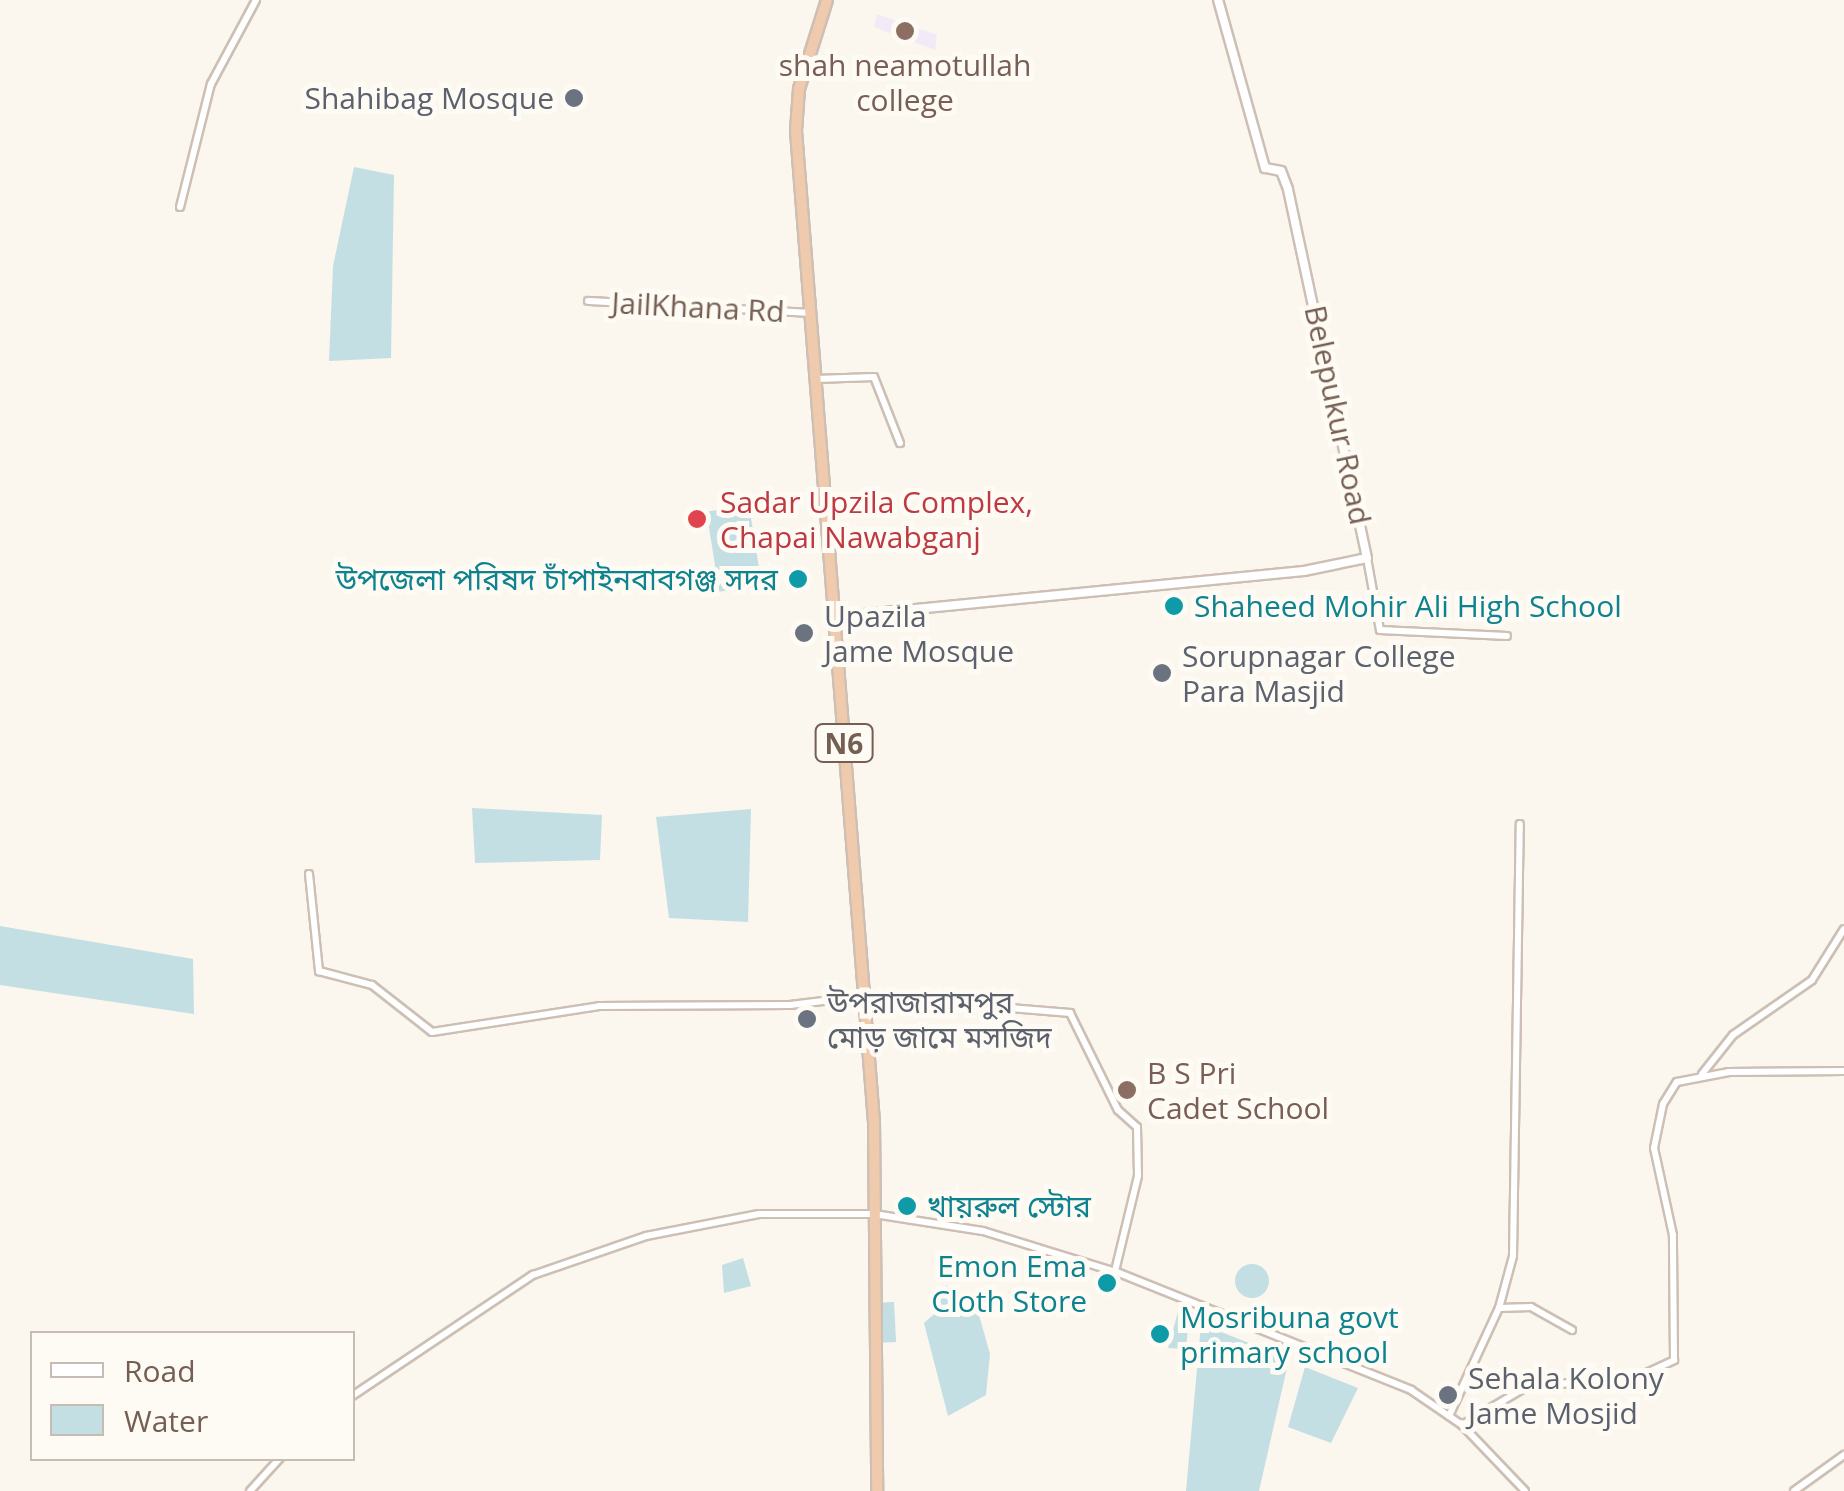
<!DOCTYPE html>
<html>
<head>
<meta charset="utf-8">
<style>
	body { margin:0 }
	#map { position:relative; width:1844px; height:1491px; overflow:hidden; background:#fbf6ee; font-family:"Open Sans","Noto Sans Bengali",sans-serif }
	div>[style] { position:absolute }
	.education>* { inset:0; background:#f3eaf8 }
	.water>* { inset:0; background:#c3dfe4; transform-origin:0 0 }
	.round { border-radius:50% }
	.roads { filter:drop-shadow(2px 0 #cdbfb4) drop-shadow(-2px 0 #cdbfb4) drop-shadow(0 2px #cdbfb4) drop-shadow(0 -2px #cdbfb4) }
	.minor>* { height:6px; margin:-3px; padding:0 3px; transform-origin:3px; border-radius:3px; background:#fff }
	.tertiary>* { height:8px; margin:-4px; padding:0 4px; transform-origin:4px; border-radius:4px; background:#fff }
	.trunk>* { height:10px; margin:-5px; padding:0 5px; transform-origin:5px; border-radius:5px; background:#f0caad }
	.dots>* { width:28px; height:28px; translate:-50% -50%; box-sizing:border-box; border:5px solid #fefaf4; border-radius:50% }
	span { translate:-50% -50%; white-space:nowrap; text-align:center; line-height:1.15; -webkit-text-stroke:10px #fefaf4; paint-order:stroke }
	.shield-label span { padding:2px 8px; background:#fefaf4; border:2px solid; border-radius:8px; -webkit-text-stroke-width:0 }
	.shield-label { font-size:28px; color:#755e52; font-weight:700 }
	.education-label { font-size:30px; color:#785e54 }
	.left { translate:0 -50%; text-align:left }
	.worship-label { font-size:30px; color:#5b616d }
	.right { translate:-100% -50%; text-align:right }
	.street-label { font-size:30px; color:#755e52 }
	.health-label { font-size:30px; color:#be3a42 }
	.culture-label { font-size:30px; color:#0d838f }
	.legend { position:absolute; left:30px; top:1331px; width:325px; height:130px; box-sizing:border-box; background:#fefaf4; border:2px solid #c7bcb3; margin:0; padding:12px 18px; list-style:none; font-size:30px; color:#755e52 }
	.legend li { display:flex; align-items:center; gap:20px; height:50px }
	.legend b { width:50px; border:2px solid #c7bcb3 }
</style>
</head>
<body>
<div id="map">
	<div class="education">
		<i style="clip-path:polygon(877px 14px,937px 35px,935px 50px,874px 27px)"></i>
	</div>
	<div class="water">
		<i style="clip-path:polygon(354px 167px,394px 175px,391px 358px,329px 361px,333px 266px)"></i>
		<i style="left:749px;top:505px;width:81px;height:43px;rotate:81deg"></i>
		<i style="clip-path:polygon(472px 808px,602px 815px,600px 860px,475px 863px)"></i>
		<i style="clip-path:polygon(751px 809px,748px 922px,669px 918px,656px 817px)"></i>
		<i style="clip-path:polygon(0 926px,193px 959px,194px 1014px,0 985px)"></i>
		<i style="clip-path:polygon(743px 1258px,751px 1286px,724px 1293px,722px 1265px)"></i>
		<i class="round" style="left:1235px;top:1264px;width:34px;height:34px"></i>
		<i style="clip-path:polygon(949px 1285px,951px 1304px,977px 1308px,990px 1354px,986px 1395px,948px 1416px,924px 1323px,940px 1309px,935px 1289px)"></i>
		<i style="left:894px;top:1302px;width:40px;height:15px;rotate:87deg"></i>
		<i style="clip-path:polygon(1178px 1312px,1189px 1317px,1186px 1349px,1168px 1348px)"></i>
		<i style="clip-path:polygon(1201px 1324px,1289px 1359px,1259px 1491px,1186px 1491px)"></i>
		<i style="clip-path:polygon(1305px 1367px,1358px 1388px,1331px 1443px,1288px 1427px)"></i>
	</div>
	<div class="roads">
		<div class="minor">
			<i style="left:180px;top:207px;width:127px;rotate:-75.9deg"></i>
			<i style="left:211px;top:84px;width:95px;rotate:-61.8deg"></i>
			<i style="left:588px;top:301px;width:221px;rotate:3.1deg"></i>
			<i style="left:816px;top:379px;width:58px;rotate:-2deg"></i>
			<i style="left:874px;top:377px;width:71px;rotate:68.5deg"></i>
			<i style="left:1367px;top:558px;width:73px;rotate:79.8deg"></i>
			<i style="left:1380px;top:630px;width:127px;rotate:2.7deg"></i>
			<i style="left:309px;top:874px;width:98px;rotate:84.1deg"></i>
			<i style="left:319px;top:971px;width:55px;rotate:14.8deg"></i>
			<i style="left:372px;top:985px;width:76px;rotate:38.1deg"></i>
			<i style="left:432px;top:1032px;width:169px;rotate:-8.8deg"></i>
			<i style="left:599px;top:1006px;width:191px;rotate:-0.3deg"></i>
			<i style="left:790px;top:1005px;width:75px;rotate:-6.9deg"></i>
			<i style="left:864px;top:996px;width:207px;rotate:4.7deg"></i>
			<i style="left:1070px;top:1013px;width:108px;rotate:63.7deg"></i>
			<i style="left:1118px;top:1110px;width:25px;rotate:42deg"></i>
			<i style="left:1137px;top:1127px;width:49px;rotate:88.8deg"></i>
			<i style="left:1138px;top:1176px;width:98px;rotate:103.6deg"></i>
			<i style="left:1702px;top:1074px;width:50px;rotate:-51.5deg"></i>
			<i style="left:1733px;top:1035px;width:96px;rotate:-34.8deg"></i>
			<i style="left:1812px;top:980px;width:60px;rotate:-57.9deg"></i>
			<i style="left:1499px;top:1308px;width:32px;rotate:-2deg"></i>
			<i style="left:1531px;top:1307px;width:47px;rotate:29.3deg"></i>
			<i style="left:352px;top:1396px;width:218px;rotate:-33.8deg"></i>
			<i style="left:533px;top:1275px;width:120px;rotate:-19deg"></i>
			<i style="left:646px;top:1236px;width:115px;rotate:-11deg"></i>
			<i style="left:759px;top:1214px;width:115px"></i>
			<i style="left:874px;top:1214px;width:110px;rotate:8.9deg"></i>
			<i style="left:983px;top:1231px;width:142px;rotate:17.2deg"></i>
			<i style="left:1119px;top:1273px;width:315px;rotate:21.8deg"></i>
			<i style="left:1411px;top:1390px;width:62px;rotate:34.5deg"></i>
			<i style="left:1462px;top:1425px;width:91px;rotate:46.3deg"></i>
			<i style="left:1449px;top:1416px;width:119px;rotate:-65.2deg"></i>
			<i style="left:1499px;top:1308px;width:54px;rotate:-74.9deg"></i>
			<i style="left:1513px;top:1256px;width:432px;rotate:-89.1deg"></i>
			<i style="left:1462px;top:1425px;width:74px;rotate:-30.7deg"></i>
			<i style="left:1526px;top:1387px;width:112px;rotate:-5.1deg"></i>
			<i style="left:1638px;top:1377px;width:40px;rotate:-25deg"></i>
			<i style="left:1674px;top:1360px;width:125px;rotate:-90.5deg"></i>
			<i style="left:1673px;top:1235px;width:89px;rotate:-102.3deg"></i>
			<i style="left:1654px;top:1148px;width:45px;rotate:-78.4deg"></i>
			<i style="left:1663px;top:1104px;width:26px;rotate:-58deg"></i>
			<i style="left:1677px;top:1082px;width:53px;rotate:-10.9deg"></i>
			<i style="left:1729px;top:1072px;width:115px;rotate:-0.5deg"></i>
			<i style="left:250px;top:1491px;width:45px;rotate:-47.7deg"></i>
			<i style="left:1794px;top:1491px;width:62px;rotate:-35.8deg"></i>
		</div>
		<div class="tertiary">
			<i style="left:834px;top:617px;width:472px;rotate:-5.6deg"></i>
			<i style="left:1304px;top:571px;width:64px;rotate:-11.7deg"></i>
			<i style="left:1367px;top:558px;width:377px;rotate:-102.1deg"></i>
			<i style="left:1288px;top:189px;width:19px;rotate:-111deg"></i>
			<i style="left:1281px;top:171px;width:16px;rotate:-169deg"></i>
			<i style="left:1265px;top:168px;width:174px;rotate:-105.6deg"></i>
		</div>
		<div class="trunk">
			<i style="left:827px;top:0;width:93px;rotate:107.5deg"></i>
			<i style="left:799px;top:89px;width:42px;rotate:94.1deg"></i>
			<i style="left:796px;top:131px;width:993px;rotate:85.5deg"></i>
			<i style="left:874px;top:1121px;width:370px;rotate:89.5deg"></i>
		</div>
	</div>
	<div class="dots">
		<i style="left:905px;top:31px;background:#8d6e63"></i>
		<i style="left:574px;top:98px;background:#6b7280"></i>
		<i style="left:697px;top:519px;background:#e0444e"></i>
		<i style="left:798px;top:579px;background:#0f9aa8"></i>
		<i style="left:1174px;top:606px;background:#0f9aa8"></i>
		<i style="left:804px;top:633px;background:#6b7280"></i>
		<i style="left:1162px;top:673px;background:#6b7280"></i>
		<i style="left:807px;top:1019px;background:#6b7280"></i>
		<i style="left:1127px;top:1090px;background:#8d6e63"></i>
		<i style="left:907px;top:1206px;background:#0f9aa8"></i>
		<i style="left:1107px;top:1283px;background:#0f9aa8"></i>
		<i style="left:1160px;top:1334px;background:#0f9aa8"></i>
		<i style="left:1448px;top:1395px;background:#6b7280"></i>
	</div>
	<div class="shield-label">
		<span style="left:844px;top:743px">N6</span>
	</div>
	<div class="education-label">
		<span style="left:905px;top:82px">shah neamotullah<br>college</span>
		<span class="left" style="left:1147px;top:1090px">B S Pri<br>Cadet School</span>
	</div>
	<div class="worship-label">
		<span class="right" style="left:554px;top:98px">Shahibag Mosque</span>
		<span class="left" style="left:824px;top:633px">Upazila<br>Jame Mosque</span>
		<span class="left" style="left:1182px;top:673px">Sorupnagar College<br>Para Masjid</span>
		<span class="left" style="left:827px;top:1019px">উপরাজারামপুর<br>মোড় জামে মসজিদ</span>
		<span class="left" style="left:1468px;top:1395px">Sehala Kolony<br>Jame Mosjid</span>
	</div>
	<div class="street-label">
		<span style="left:698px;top:307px;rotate:3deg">JailKhana Rd</span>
		<span style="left:1338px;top:415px;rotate:78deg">Belepukur Road</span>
	</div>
	<div class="health-label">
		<span class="left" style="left:720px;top:519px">Sadar Upzila Complex,<br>Chapai Nawabganj</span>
	</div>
	<div class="culture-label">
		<span class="right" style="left:778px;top:579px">উপজেলা পরিষদ চাঁপাইনবাবগঞ্জ সদর</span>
		<span class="left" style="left:1194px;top:606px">Shaheed Mohir Ali High School</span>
		<span class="left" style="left:927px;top:1206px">খায়রুল স্টোর</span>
		<span class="right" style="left:1087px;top:1283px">Emon Ema<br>Cloth Store</span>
		<span class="left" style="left:1180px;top:1334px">Mosribuna govt<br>primary school</span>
	</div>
	<ul class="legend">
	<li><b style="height:12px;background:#fff"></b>Road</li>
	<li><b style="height:28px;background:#c3dfe4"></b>Water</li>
	</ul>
</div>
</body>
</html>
